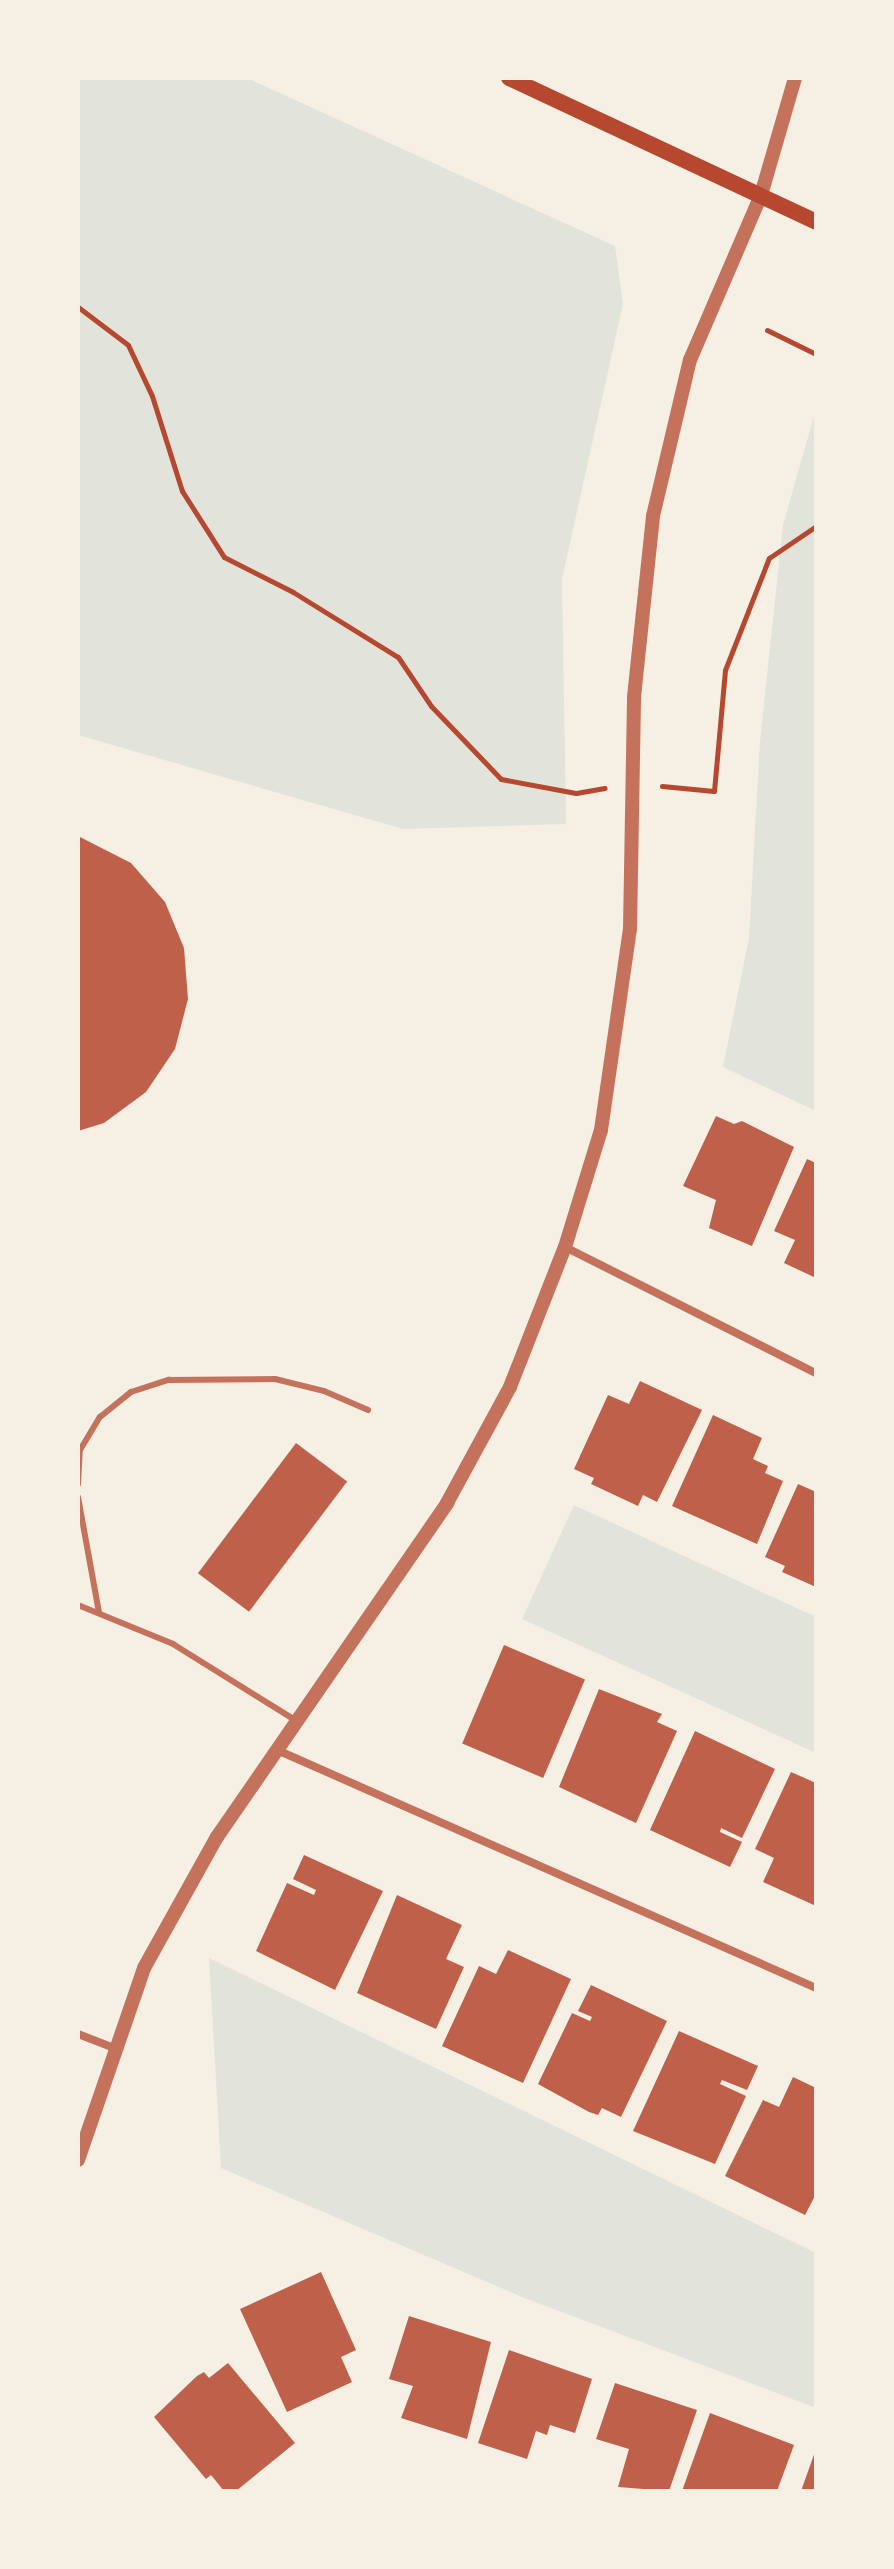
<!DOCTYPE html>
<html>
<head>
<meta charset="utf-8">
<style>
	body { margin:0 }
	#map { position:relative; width:894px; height:2569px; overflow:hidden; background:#f6efe4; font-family:Raleway,sans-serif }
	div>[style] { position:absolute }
	.green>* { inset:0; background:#e2e4dc }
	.building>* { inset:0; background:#bf614a; transform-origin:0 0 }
	.path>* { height:5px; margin:-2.5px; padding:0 2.5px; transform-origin:2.5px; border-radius:2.5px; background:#b5482f }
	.service>* { height:6px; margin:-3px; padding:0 3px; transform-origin:3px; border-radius:3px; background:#c5725c }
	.minor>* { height:8px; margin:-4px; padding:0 4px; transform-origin:4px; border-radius:4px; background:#c5725c }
	.tertiary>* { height:14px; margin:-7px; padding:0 7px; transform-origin:7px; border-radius:7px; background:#c5725c }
	.secondary>* { height:16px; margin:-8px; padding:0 8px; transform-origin:8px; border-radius:8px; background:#b5482f }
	span { translate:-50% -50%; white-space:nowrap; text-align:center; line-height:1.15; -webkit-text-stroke:8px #f6efe4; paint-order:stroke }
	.frame { position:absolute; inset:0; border:80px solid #f6efe4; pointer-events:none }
</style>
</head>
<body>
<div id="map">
	<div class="green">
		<i style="clip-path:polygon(78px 78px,247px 78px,615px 246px,623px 304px,562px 579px,566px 824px,403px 829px,78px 735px)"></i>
		<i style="clip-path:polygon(816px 409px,816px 1111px,723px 1067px,749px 938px,760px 741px,783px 525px)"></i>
		<i style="clip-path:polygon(574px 1505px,816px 1617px,816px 1753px,522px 1619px)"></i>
		<i style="clip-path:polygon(209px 1958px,816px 2253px,816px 2408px,522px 2297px,221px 2168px)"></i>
	</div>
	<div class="building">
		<i style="clip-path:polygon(78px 836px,131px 863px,165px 902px,184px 948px,188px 999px,175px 1049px,146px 1092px,104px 1123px,78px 1131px)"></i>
		<i style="clip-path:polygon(716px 1116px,734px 1124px,742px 1121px,794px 1147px,752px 1246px,709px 1228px,716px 1200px,683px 1186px)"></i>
		<i style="clip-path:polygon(807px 1159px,816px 1163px,816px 1278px,784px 1263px,795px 1240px,774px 1231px)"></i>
		<i style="clip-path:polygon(640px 1381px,702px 1410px,657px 1502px,643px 1495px,638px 1506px,591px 1484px,594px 1478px,574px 1469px,608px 1395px,629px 1404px)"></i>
		<i style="clip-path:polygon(713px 1415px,762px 1438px,753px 1459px,768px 1466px,765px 1473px,783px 1481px,757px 1544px,672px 1506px)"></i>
		<i style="left:296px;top:1443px;width:64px;height:163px;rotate:37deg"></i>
		<i style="clip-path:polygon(798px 1484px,814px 1491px,816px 1486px,816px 1587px,782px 1572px,785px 1566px,765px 1557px)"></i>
		<i style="left:504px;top:1645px;width:88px;height:107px;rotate:23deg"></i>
		<i style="clip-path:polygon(599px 1689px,662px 1714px,657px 1722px,677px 1731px,636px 1823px,559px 1787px)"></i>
		<i style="clip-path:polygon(695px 1731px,775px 1769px,742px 1838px,721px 1828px,720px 1832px,742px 1842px,730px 1867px,650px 1830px)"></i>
		<i style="clip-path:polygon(791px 1772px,816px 1783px,816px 1906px,763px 1882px,774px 1858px,755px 1849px)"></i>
		<i style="clip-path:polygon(304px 1855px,383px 1891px,335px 1990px,256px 1951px,287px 1883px,314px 1895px,316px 1890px,293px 1879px)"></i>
		<i style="clip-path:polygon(397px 1895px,462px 1925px,446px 1959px,464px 1967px,436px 2029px,357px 1993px)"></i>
		<i style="clip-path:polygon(508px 1950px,571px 1979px,523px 2083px,442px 2046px,479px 1966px,496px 1974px)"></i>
		<i style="clip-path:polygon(591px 1985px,667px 2021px,621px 2117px,602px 2108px,598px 2115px,589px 2112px,538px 2084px,572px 2013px,590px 2021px,592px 2017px,578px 2011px)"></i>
		<i style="clip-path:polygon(679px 2031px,758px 2066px,747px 2090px,722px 2080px,720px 2084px,746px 2096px,715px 2164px,633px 2131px)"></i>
		<i style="clip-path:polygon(793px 2077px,816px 2088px,816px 2194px,805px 2215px,725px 2176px,763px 2100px,779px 2107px)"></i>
		<i style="clip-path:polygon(321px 2272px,356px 2350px,341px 2357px,352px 2382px,287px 2412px,240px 2309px)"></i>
		<i style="clip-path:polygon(409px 2316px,491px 2342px,467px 2439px,401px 2418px,413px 2386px,389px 2379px)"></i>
		<i style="clip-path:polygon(509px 2350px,592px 2379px,575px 2433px,550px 2425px,547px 2435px,536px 2431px,527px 2459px,478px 2443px)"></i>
		<i style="clip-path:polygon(228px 2363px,295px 2443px,236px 2491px,224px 2491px,211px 2475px,206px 2479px,154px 2417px,197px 2376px,204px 2372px,209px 2378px)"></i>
		<i style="clip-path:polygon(615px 2383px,697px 2410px,669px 2491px,618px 2487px,629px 2449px,596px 2439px)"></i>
		<i style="clip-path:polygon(710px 2413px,794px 2445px,777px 2491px,682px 2491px)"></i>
		<i style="clip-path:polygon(816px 2449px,816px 2491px,801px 2491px)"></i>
	</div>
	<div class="path">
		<i style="left:78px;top:307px;width:63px;rotate:37.2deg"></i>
		<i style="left:128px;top:345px;width:56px;rotate:64.8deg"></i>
		<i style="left:152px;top:396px;width:100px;rotate:72.5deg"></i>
		<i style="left:182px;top:491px;width:78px;rotate:57.5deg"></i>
		<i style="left:224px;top:557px;width:77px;rotate:26.9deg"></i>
		<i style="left:293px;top:592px;width:123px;rotate:31.8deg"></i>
		<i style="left:398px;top:657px;width:59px;rotate:56deg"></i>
		<i style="left:431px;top:706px;width:101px;rotate:46.2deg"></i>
		<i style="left:501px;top:779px;width:76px;rotate:10.6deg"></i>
		<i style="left:576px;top:793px;width:29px;rotate:-10deg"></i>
		<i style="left:767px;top:330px;width:55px;rotate:26.1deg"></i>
		<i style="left:662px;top:786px;width:52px;rotate:5.5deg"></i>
		<i style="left:714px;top:791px;width:121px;rotate:-84.8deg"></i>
		<i style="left:725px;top:670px;width:120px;rotate:-68.6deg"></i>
		<i style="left:769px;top:558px;width:57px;rotate:-34.2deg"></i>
	</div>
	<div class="service">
		<i style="left:78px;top:1484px;width:34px;rotate:-87deg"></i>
		<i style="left:80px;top:1450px;width:39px;rotate:-59deg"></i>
		<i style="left:100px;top:1417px;width:40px;rotate:-39deg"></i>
		<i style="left:131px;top:1392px;width:40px;rotate:-18deg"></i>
		<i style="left:169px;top:1380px;width:106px;rotate:-0.5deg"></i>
		<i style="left:275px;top:1379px;width:50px;rotate:13.8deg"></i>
		<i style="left:324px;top:1391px;width:48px;rotate:23.4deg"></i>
		<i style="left:78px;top:1497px;width:118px;rotate:79.7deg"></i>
		<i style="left:78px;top:1605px;width:103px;rotate:22.3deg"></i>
		<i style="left:173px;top:1644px;width:144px;rotate:31.9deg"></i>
	</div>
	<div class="minor">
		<i style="left:565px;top:1247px;width:281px;rotate:26.7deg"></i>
		<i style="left:277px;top:1750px;width:589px;rotate:23.82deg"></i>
		<i style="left:78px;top:2034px;width:36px;rotate:21deg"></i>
	</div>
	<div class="tertiary">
		<i style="left:78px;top:2160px;width:203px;rotate:-71deg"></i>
		<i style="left:144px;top:1968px;width:150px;rotate:-60.9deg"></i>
		<i style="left:217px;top:1837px;width:406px;rotate:-55.4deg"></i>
		<i style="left:447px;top:1503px;width:132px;rotate:-61.5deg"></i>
		<i style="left:510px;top:1387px;width:150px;rotate:-68.6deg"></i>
		<i style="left:565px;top:1247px;width:122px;rotate:-72.9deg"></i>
		<i style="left:601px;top:1130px;width:203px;rotate:-81.8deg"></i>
		<i style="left:630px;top:929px;width:232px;rotate:-89deg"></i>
		<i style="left:634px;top:697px;width:182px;rotate:-84deg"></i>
		<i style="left:653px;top:516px;width:160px;rotate:-76.7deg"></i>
		<i style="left:690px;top:360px;width:180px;rotate:-66.7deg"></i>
		<i style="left:761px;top:195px;width:122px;rotate:-73.8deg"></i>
	</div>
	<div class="secondary">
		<i style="left:509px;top:78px;width:339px;rotate:25.1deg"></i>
	</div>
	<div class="frame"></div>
</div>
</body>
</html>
